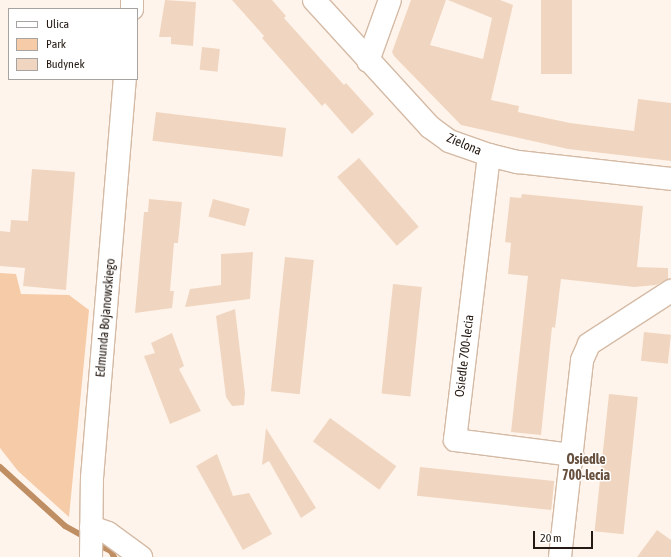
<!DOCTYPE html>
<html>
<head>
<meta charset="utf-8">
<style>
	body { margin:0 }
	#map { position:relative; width:671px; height:557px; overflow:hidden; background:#fff4eb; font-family:"Asap Condensed",sans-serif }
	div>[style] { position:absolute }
	.green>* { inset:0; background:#f6cba7 }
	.stream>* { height:6px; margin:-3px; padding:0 3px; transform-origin:3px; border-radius:3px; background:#bf8e63 }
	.building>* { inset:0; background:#f0d6c0; transform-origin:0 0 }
	.roads { filter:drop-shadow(1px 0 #d4baa5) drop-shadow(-1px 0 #d4baa5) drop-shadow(0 1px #d4baa5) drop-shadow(0 -1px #d4baa5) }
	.minor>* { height:22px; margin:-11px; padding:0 11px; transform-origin:11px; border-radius:11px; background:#fff }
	span { translate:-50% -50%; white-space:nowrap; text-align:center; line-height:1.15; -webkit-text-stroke:3px #fff; paint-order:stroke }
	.street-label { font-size:13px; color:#241a13 }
	.neighbourhood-label { font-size:14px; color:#67503e; font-weight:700 }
	.legend { position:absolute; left:8px; top:8px; width:130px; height:72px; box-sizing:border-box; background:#fff; border:1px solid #a7a3a1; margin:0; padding:5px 7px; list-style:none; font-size:12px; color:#241a13 }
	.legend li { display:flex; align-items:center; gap:8px; height:20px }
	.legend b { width:20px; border:1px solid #a7a3a1 }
	.scale { position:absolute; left:533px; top:531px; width:60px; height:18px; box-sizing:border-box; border:2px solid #241a13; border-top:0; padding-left:5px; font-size:12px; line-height:14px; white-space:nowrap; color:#241a13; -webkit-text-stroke:3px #fff; paint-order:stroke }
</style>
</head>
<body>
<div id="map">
	<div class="green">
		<i style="clip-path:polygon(0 273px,16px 274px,21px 294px,69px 295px,89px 310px,69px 517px,18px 471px,0 448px)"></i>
	</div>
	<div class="stream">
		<i style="left:0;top:467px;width:88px;rotate:42.2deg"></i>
		<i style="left:65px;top:526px;width:25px;rotate:29deg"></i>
		<i style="left:95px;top:543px;width:18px;rotate:27deg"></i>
		<i style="left:111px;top:551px;width:7px;rotate:63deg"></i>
	</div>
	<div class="building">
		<i style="clip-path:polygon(165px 0,196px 2px,193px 46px,171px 44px,171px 37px,159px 37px)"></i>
		<i style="clip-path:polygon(232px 0,272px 0,286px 16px,284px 18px,344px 85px,346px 83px,374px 114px,352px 134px,325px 103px,322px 106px,262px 38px,264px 36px)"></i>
		<i style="clip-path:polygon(411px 0,446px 0,430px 45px,483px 59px,492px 18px,448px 0,500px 0,513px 5px,491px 100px,519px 106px,518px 112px,570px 123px,634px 131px,638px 99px,671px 103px,671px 161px,568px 149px,461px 125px,394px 56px,392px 52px)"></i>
		<i style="left:541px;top:0;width:31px;height:74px"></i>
		<i style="left:202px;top:47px;width:18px;height:23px;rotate:6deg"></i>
		<i style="left:156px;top:112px;width:131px;height:29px;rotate:7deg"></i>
		<i style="left:359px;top:158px;width:91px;height:29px;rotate:49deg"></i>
		<i style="clip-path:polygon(32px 169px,75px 172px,66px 290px,23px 286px,25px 268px,0 266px,0 231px,10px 232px,11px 220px,28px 221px)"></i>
		<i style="clip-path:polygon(522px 194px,643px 206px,637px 267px,668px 268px,668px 279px,656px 285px,634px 287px,561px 279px,555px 328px,552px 327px,541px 435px,511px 432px,528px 276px,508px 274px,511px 243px,505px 242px,510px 197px,521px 198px)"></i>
		<i style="clip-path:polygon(149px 199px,182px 202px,178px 243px,174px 243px,170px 291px,174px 291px,172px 308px,135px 313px,144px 212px,148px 212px)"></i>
		<i style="left:213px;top:199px;width:38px;height:18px;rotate:15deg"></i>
		<i style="clip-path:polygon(253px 252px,250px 299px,185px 307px,190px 289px,221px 285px,221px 254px)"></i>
		<i style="left:285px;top:257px;width:29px;height:135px;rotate:6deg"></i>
		<i style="left:393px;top:284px;width:29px;height:110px;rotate:6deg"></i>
		<i style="clip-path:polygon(235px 309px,245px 393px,244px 405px,232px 406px,226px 397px,216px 316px)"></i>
		<i style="left:644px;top:332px;width:27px;height:29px;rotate:6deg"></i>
		<i style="clip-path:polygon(172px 333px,184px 366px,179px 369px,201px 411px,170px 424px,144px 356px,155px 353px,151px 343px)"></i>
		<i style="left:609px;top:394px;width:29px;height:138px;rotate:6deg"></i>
		<i style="left:330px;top:418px;width:82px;height:29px;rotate:36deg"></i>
		<i style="clip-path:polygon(266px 428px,316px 508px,301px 518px,269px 461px,262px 465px)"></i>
		<i style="clip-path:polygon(217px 454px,233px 496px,249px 493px,272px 534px,243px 550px,196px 466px)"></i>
		<i style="left:420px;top:467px;width:135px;height:29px;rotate:6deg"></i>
		<i style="clip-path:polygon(657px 530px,671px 540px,671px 557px,637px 557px)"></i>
	</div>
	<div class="roads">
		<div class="minor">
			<i style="left:314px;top:0;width:172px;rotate:47.6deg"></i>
			<i style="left:430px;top:127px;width:24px;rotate:36deg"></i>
			<i style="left:449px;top:141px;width:42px;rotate:19.3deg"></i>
			<i style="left:489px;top:155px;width:30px;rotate:14deg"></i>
			<i style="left:518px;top:162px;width:154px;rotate:6.3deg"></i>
			<i style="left:132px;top:9px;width:9px;rotate:-90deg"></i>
			<i style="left:368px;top:61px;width:65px;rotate:-70.2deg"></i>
			<i style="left:489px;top:155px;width:287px;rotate:96.8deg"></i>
			<i style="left:455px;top:440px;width:118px;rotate:7.3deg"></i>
			<i style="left:91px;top:527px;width:18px;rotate:19deg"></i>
			<i style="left:108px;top:533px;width:41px;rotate:36deg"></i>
			<i style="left:91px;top:557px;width:79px;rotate:-89.3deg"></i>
			<i style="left:92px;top:478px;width:400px;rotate:-85.3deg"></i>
			<i style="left:560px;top:557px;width:198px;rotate:-83.6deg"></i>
			<i style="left:582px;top:360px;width:17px;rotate:-66deg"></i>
			<i style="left:589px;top:344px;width:98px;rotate:-32.9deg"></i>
		</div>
	</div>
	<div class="street-label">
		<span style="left:464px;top:145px;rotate:23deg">Zielona</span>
		<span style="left:106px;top:318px;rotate:-85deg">Edmunda Bojanowskiego</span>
		<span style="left:465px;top:356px;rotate:-83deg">Osiedle 700-lecia</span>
	</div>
	<div class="neighbourhood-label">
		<span style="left:586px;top:467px">Osiedle<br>700-lecia</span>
	</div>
	<ul class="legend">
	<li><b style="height:5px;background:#fff"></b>Ulica</li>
	<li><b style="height:11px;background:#f6cba7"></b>Park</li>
	<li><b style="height:11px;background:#f0d6c0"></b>Budynek</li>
	</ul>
	<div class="scale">20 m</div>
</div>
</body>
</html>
